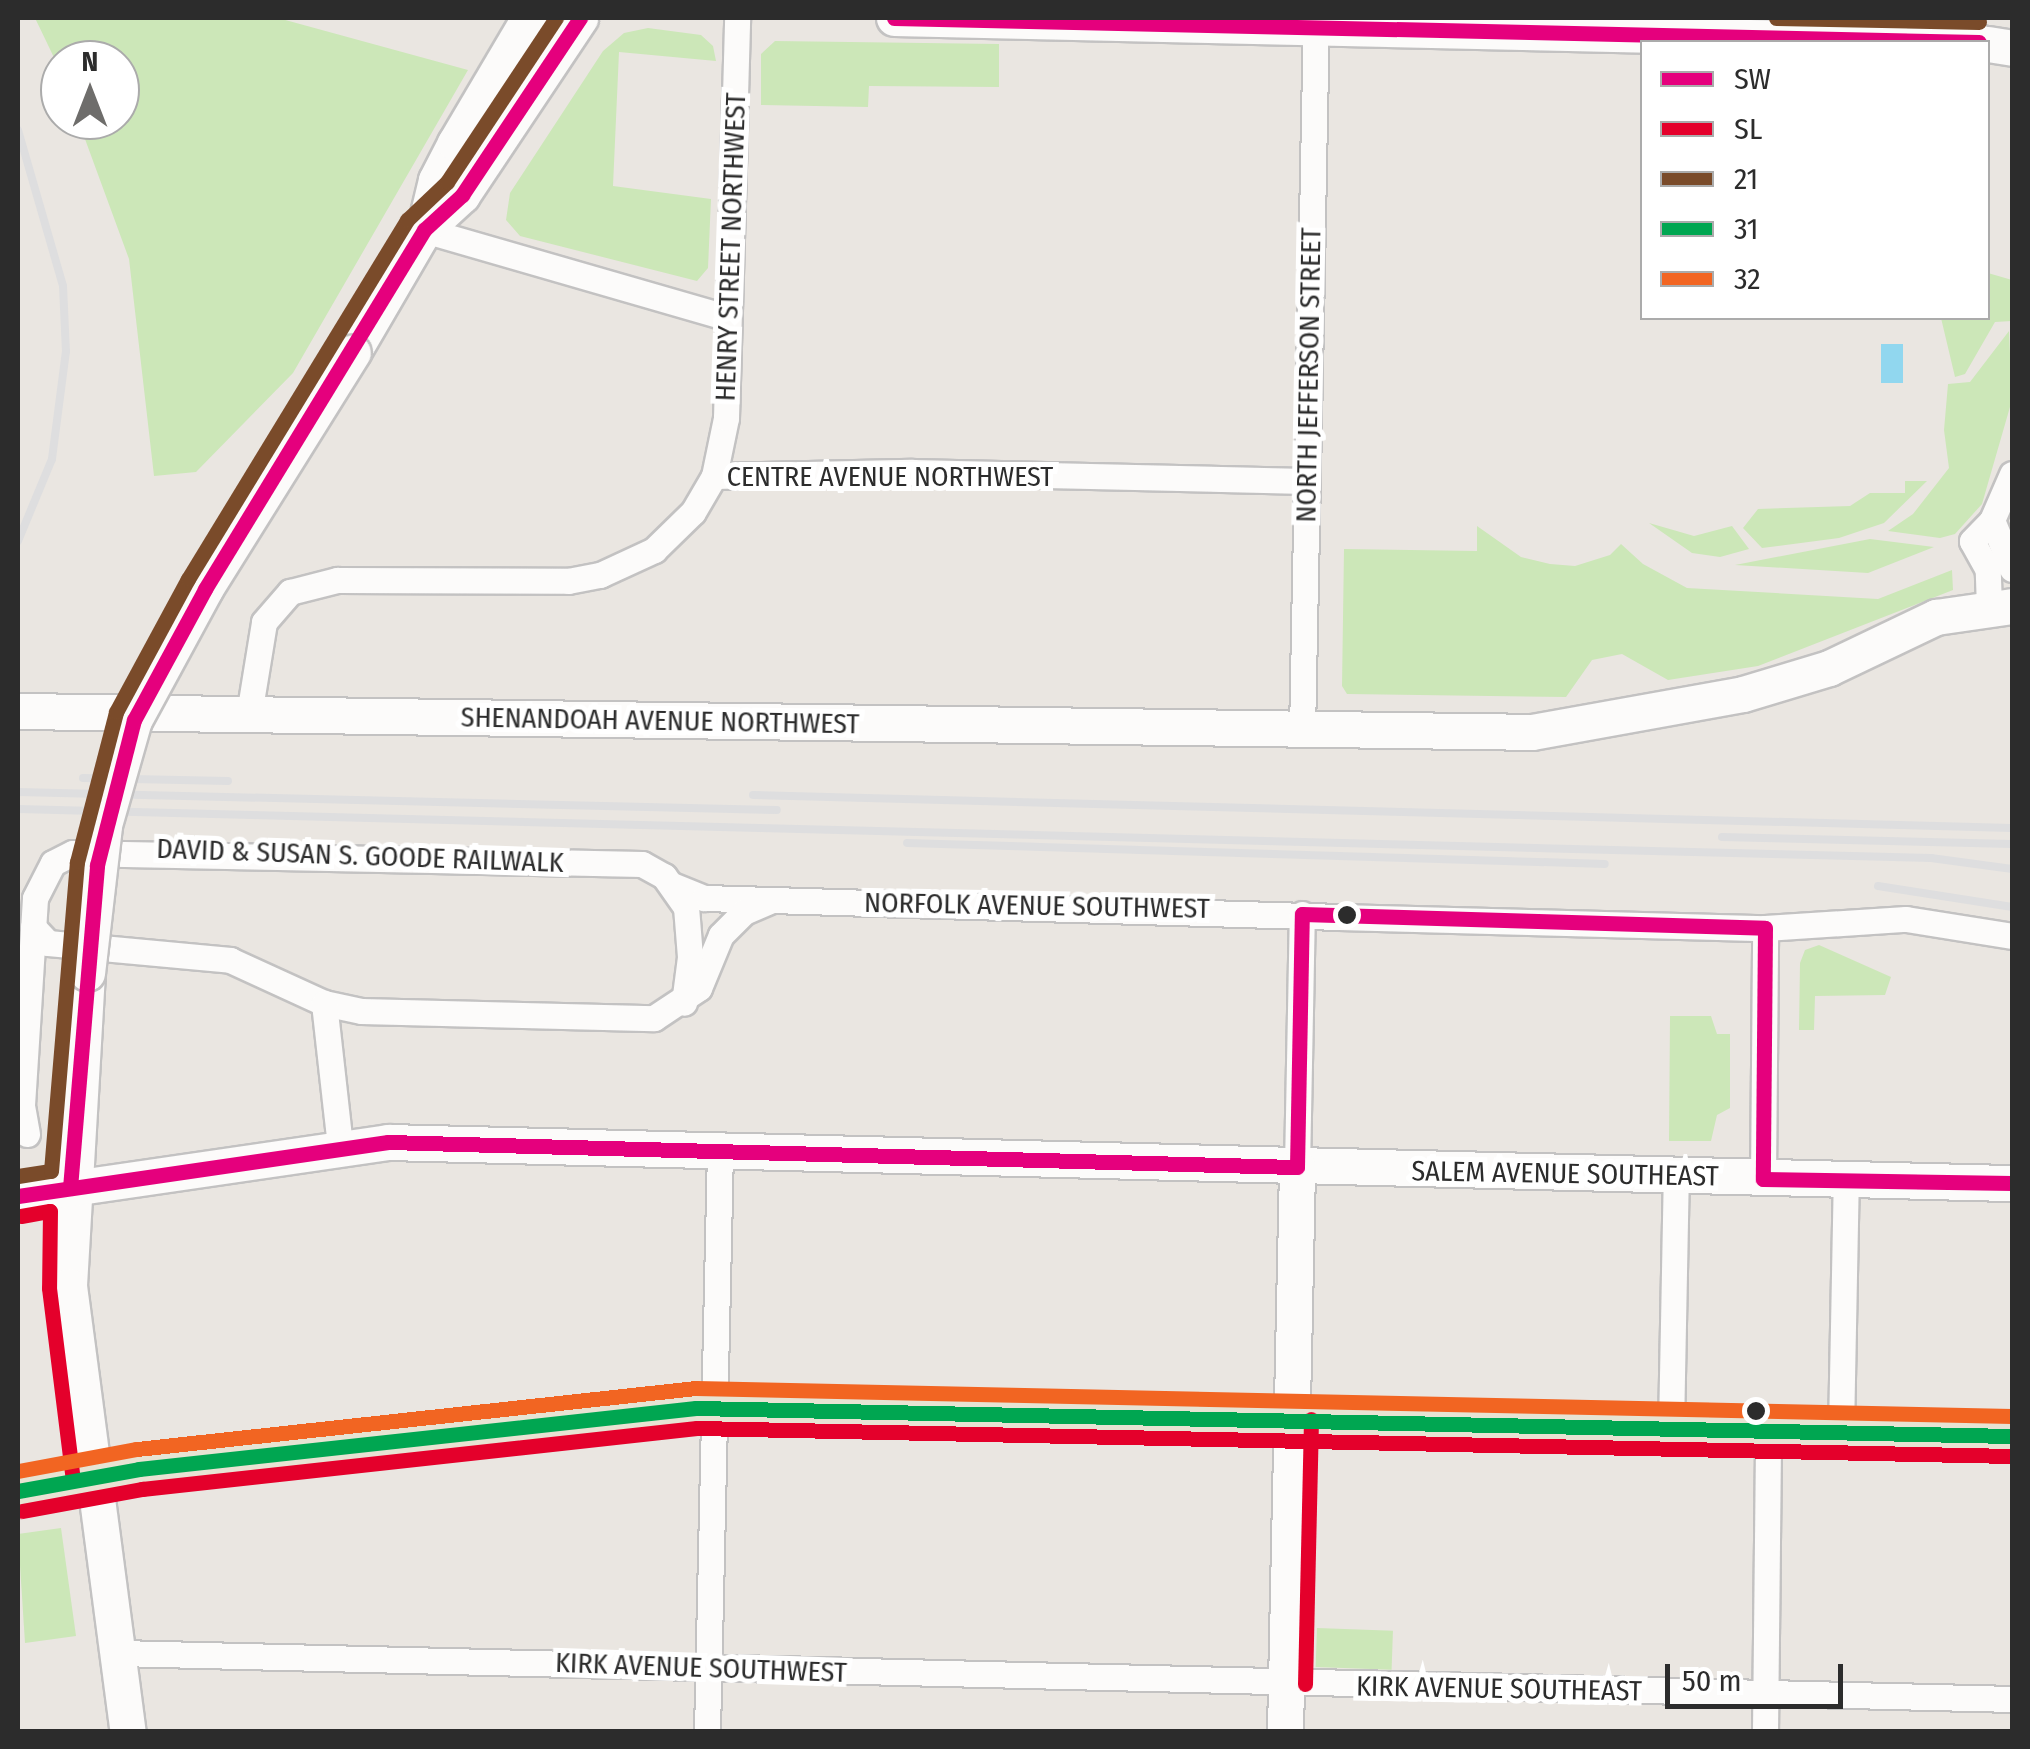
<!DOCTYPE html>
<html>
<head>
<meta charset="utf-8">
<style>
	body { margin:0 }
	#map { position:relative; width:2030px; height:1749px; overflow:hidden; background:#eae6e1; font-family:"Fira Sans Condensed",sans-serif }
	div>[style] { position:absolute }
	.green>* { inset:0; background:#cce7b8; transform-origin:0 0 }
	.water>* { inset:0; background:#91d7ef; transform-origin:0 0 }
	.roads { filter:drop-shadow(2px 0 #c3c2c2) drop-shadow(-2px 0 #c3c2c2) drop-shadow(0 2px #c3c2c2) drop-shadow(0 -2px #c3c2c2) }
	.street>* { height:25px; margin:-12.5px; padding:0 12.5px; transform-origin:12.5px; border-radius:12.5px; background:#fcfbfa }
	.secondary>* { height:35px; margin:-17.5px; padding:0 17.5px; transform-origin:17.5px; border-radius:17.5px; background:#fcfbfa }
	.primary>* { height:40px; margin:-20px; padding:0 20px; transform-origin:20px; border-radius:20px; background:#e7e3d3 }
	.rail>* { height:8px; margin:-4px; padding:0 4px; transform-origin:4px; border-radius:4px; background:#dededf }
	.bridges { filter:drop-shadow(2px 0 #c3c2c2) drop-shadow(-2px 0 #c3c2c2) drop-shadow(0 2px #c3c2c2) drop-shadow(0 -2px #c3c2c2) }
	.secondary-bridge>* { height:35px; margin:-17.5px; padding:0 17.5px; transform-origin:17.5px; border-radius:17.5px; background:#fcfbfa }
	.bus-1>* { height:15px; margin:-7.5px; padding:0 7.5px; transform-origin:7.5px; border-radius:7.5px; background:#e5007d }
	.bus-2>* { height:15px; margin:-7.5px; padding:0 7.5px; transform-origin:7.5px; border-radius:7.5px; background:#e4002b }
	.bus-3>* { height:15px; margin:-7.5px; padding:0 7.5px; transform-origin:7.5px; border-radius:7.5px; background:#7a4b2a }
	.bus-4>* { height:15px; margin:-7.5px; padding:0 7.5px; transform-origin:7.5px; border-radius:7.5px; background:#00a651 }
	.bus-5>* { height:15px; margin:-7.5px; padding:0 7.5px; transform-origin:7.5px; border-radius:7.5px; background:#f26522 }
	.dots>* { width:28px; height:28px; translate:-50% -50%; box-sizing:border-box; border:5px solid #fff; border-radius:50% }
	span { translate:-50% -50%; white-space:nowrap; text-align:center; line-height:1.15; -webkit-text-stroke:10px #fff; paint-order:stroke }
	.street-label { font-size:28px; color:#2c2c2c }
	.frame { position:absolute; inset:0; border:20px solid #2c2c2c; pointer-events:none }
	.legend { position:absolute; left:1640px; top:40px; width:350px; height:280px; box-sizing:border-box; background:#fff; border:2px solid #ababab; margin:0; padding:12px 18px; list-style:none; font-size:30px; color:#2c2c2c }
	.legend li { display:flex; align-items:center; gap:20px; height:50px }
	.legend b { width:50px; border:2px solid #ababab }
	.north { position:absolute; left:40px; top:40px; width:100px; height:100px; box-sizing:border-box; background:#fff; border:2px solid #ababab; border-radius:50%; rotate:0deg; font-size:28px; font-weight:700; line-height:40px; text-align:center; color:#2c2c2c }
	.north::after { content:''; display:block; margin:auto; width:35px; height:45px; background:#6e6d6b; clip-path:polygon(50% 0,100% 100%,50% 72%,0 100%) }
	.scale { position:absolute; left:1665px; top:1664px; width:178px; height:45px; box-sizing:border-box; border:5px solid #2c2c2c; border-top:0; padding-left:12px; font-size:30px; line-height:35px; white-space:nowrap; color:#2c2c2c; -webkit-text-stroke:8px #fff; paint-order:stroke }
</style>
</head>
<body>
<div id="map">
	<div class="green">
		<i style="clip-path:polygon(35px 18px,278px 18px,468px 70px,293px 373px,196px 472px,154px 476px,129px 259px,78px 120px,120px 120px,120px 60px,60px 60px,60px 70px)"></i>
		<i style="clip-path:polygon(648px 28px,701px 35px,713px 46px,716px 61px,619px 52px,613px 186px,711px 199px,708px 268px,697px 281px,520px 236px,506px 220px,510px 193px,603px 51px,624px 33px)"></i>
		<i style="clip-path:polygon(775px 41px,999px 44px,999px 87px,869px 86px,868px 107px,761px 105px,761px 54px)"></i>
		<i style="clip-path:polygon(1988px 273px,2012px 280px,2012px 321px,1995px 322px,1965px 374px,1955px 377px,1941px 318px,1988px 318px)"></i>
		<i style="clip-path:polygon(2009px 331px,2012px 400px,1982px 504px,1955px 534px,1940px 538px,1888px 531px,1913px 514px,1949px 468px,1944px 430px,1948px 384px,1970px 382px)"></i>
		<i style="clip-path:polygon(1905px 481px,1927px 481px,1884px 523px,1839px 538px,1762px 548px,1743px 528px,1758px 509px,1850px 506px,1870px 493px,1905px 493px)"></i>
		<i style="clip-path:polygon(1649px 523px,1694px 536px,1732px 526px,1749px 549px,1720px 557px,1692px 553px)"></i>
		<i style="clip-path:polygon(1477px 526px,1521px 557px,1550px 564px,1575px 566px,1610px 555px,1621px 544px,1643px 564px,1687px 588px,1878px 599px,1952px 570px,1953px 590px,1758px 666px,1668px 680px,1622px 654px,1592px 660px,1566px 697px,1347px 694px,1342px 686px,1344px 549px,1477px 551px)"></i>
		<i style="clip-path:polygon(1870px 539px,1934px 547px,1868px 573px,1735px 565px)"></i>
		<i style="clip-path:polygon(1819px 945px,1891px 977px,1885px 995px,1815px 996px,1814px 1030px,1799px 1030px,1800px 963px,1805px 950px)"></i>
		<i style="clip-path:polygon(1670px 1016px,1711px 1016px,1717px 1034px,1730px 1034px,1730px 1108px,1717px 1115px,1711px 1141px,1669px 1141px)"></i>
		<i style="clip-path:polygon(61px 1528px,76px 1636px,25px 1643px,18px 1534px)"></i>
		<i style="left:1317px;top:1628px;width:76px;height:39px;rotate:2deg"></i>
	</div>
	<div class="water">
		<i style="left:1881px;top:344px;width:22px;height:39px"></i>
	</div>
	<div class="roads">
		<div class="street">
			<i style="left:424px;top:230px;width:316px;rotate:16.1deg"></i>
			<i style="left:714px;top:476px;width:198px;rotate:-1.2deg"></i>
			<i style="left:912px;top:472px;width:394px;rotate:1.3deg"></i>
			<i style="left:1992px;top:520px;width:53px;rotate:67.8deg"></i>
			<i style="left:1989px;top:607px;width:37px;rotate:-92deg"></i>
			<i style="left:1988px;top:570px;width:33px;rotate:-119deg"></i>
			<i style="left:1972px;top:541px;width:29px;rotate:-46deg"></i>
			<i style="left:1992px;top:520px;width:50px;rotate:-66.5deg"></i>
			<i style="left:249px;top:714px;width:93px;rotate:-80.7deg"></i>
			<i style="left:264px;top:622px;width:40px;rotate:-49deg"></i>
			<i style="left:290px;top:592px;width:49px;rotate:-14.3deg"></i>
			<i style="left:337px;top:580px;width:231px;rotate:0.2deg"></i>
			<i style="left:568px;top:581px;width:33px;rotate:-11deg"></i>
			<i style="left:600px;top:575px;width:60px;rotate:-24.8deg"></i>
			<i style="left:654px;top:550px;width:54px;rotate:-44.3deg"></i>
			<i style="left:693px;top:512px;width:42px;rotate:-59.7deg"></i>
			<i style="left:714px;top:476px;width:59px;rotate:-78.3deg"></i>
			<i style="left:726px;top:418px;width:400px;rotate:-88.4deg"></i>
			<i style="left:1302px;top:732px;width:714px;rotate:-88.88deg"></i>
			<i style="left:672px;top:885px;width:35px;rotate:22deg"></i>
			<i style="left:704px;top:898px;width:635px;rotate:1.71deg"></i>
			<i style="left:1339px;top:917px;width:426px;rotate:1.5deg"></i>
			<i style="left:1765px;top:928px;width:141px;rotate:-3.7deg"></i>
			<i style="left:1906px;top:919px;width:107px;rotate:9.1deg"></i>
			<i style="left:33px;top:927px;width:22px;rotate:47deg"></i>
			<i style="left:48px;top:943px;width:183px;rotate:5.3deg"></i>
			<i style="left:230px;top:960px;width:103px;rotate:24.6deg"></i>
			<i style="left:324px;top:1003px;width:38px;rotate:12deg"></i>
			<i style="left:361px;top:1011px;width:293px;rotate:1.4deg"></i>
			<i style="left:654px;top:1018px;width:54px;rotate:-33.7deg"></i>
			<i style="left:699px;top:988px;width:57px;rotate:-67.5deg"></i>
			<i style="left:721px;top:935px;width:33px;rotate:-45deg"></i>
			<i style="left:744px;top:912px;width:26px;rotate:-23deg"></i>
			<i style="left:324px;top:1003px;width:144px;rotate:83.6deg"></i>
			<i style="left:27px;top:1134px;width:29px;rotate:-100deg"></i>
			<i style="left:22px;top:1105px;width:207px;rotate:-86.4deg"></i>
			<i style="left:35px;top:898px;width:39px;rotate:-63deg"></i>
			<i style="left:53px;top:863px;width:22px;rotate:-27deg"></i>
			<i style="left:73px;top:853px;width:569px;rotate:1.11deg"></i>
			<i style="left:642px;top:864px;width:25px;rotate:29deg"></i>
			<i style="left:664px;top:876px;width:38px;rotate:55deg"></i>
			<i style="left:686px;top:907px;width:50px;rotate:85.4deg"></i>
			<i style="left:690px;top:957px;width:46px;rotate:97.4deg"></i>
			<i style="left:1297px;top:1167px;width:253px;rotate:-88.9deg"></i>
			<i style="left:1763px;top:1179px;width:251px;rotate:-89.5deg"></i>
			<i style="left:1671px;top:1428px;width:251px;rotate:-88.9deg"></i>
			<i style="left:1841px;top:1431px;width:251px;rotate:-88.9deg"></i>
			<i style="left:118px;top:1653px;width:1895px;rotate:1.39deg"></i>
			<i style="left:707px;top:1732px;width:581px;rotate:-88.72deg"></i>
			<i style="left:1765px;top:1732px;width:302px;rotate:-89.4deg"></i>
		</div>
		<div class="secondary">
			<i style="left:894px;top:18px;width:1085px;rotate:1.27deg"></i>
			<i style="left:1988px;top:44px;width:24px;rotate:9deg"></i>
			<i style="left:424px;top:230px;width:52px;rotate:-42.6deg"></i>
			<i style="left:462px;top:195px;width:213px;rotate:-56.3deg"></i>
			<i style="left:353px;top:352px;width:141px;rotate:-59.8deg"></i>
			<i style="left:424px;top:230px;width:51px;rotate:-76.5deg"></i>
			<i style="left:436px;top:180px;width:42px;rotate:-62.8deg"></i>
			<i style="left:455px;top:143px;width:145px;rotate:-59.4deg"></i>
			<i style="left:18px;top:711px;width:1514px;rotate:0.79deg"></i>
			<i style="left:1532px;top:732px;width:214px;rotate:-10.2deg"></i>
			<i style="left:1743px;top:694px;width:90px;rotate:-16.8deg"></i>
			<i style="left:1829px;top:668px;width:119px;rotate:-25.5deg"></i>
			<i style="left:1936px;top:617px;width:77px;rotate:-8.2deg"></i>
			<i style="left:87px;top:973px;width:314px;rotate:93.3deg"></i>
			<i style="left:69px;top:1286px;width:450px;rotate:82.5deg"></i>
			<i style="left:18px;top:1196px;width:374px;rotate:-8.3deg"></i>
			<i style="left:388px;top:1142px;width:1625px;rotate:1.45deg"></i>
			<i style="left:1285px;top:1732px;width:565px;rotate:-88.78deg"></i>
		</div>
		<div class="primary">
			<i style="left:18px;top:1491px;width:123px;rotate:-10.3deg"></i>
			<i style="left:139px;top:1469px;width:560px;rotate:-6.25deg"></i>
			<i style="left:696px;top:1408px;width:1316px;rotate:1.22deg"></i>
		</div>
	</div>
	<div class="rail">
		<i style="left:18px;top:130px;width:162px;rotate:73.9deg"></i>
		<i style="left:63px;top:286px;width:65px;rotate:87.4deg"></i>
		<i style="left:66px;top:351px;width:109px;rotate:97.4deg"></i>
		<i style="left:52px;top:459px;width:89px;rotate:112.5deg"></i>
		<i style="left:83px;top:778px;width:145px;rotate:1.2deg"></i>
		<i style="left:18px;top:792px;width:759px;rotate:1.36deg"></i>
		<i style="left:753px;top:795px;width:1259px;rotate:1.5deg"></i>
		<i style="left:18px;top:809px;width:1914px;rotate:1.47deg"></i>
		<i style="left:1931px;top:858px;width:82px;rotate:7.7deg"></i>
		<i style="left:1722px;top:837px;width:290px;rotate:1.4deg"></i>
		<i style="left:907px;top:843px;width:698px;rotate:1.72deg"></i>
		<i style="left:1878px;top:886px;width:136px;rotate:8.9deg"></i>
	</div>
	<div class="bridges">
		<div class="secondary-bridge">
			<i style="left:87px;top:973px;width:149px;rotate:-83.4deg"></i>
			<i style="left:104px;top:825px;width:109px;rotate:-74.1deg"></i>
			<i style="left:134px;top:720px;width:149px;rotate:-61.5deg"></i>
			<i style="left:205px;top:589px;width:279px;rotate:-58deg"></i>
		</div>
	</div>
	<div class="bus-1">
		<i style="left:894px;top:18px;width:1085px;rotate:1.27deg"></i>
		<i style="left:70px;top:1188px;width:324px;rotate:-85.2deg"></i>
		<i style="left:97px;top:865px;width:150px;rotate:-75.7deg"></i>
		<i style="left:134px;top:720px;width:149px;rotate:-61.5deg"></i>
		<i style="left:205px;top:589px;width:421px;rotate:-58.6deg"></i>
		<i style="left:424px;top:230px;width:52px;rotate:-42.6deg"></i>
		<i style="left:462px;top:195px;width:213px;rotate:-56.3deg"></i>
		<i style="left:18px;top:1196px;width:374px;rotate:-8.3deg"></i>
		<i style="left:388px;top:1142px;width:909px;rotate:1.58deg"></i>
		<i style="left:1297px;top:1167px;width:253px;rotate:-88.9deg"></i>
		<i style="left:1302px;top:914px;width:463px;rotate:1.7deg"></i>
		<i style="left:1765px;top:928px;width:251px;rotate:90.5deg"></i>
		<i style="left:1763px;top:1179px;width:249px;rotate:0.9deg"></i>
	</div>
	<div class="bus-2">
		<i style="left:21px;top:1216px;width:29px;rotate:-10deg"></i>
		<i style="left:50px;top:1211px;width:77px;rotate:90.7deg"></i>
		<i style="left:49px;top:1288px;width:193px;rotate:82.9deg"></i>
		<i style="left:22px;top:1511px;width:122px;rotate:-10.4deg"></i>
		<i style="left:142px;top:1489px;width:558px;rotate:-6.27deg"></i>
		<i style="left:697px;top:1428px;width:1315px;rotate:1.22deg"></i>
		<i style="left:1305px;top:1684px;width:265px;rotate:-88.7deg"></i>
	</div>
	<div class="bus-3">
		<i style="left:1776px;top:18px;width:203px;rotate:1.1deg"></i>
		<i style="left:18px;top:1176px;width:33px;rotate:-9deg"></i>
		<i style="left:51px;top:1171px;width:310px;rotate:-85.2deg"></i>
		<i style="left:77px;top:862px;width:155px;rotate:-75.4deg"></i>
		<i style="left:116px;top:712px;width:151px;rotate:-61.6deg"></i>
		<i style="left:188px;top:579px;width:421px;rotate:-58.6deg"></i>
		<i style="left:407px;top:220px;width:55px;rotate:-43.5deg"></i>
		<i style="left:447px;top:182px;width:197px;rotate:-56.4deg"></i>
	</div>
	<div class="bus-4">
		<i style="left:18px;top:1491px;width:123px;rotate:-10.3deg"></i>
		<i style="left:139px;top:1469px;width:560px;rotate:-6.25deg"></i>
		<i style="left:696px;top:1408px;width:1316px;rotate:1.22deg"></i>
	</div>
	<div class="bus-5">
		<i style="left:18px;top:1471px;width:121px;rotate:-10.5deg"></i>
		<i style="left:137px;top:1449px;width:562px;rotate:-6.23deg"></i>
		<i style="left:696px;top:1388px;width:1316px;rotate:1.22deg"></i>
	</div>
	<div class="dots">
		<i style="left:1347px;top:915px;background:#2c2c2c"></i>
		<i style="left:1756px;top:1411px;background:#2c2c2c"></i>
	</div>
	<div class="street-label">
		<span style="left:731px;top:247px;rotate:-88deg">HENRY STREET NORTHWEST</span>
		<span style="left:1309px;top:375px;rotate:-89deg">NORTH JEFFERSON STREET</span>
		<span style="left:890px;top:477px">CENTRE AVENUE NORTHWEST</span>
		<span style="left:660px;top:721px;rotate:1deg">SHENANDOAH AVENUE NORTHWEST</span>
		<span style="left:360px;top:856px;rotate:2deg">DAVID &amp; SUSAN S. GOODE RAILWALK</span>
		<span style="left:1037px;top:906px;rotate:1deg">NORFOLK AVENUE SOUTHWEST</span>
		<span style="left:1565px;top:1174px;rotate:1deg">SALEM AVENUE SOUTHEAST</span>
		<span style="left:701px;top:1668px;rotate:2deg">KIRK AVENUE SOUTHWEST</span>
		<span style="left:1499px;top:1689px;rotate:1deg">KIRK AVENUE SOUTHEAST</span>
	</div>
	<div class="frame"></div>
	<ul class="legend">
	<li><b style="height:12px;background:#e5007d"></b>SW</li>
	<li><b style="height:12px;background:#e4002b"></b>SL</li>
	<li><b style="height:12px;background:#7a4b2a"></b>21</li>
	<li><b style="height:12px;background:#00a651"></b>31</li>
	<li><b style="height:12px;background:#f26522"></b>32</li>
	</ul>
	<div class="north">N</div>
	<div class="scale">50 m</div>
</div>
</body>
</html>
